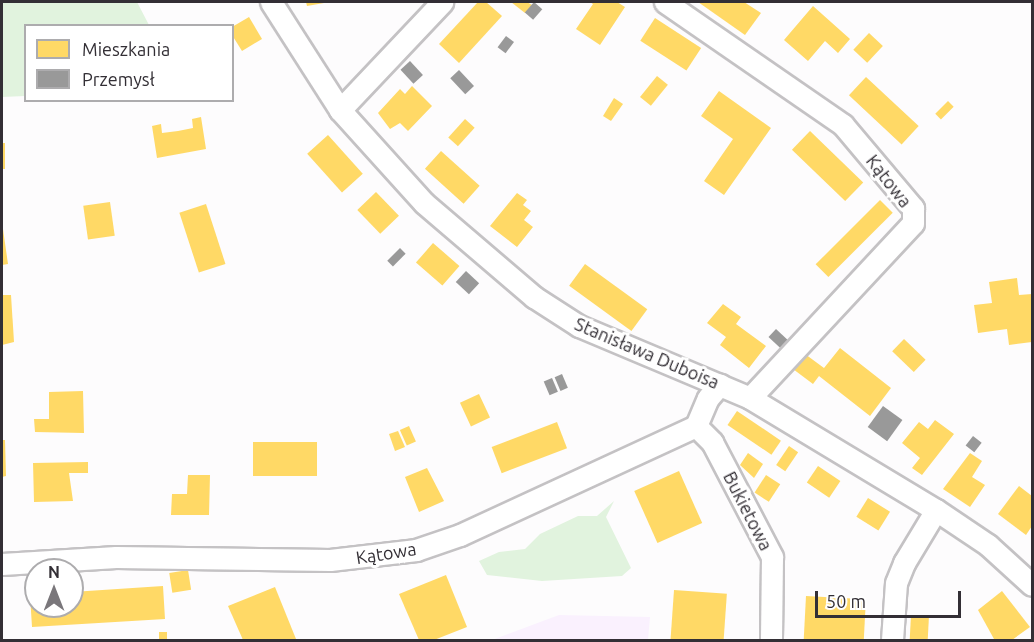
<!DOCTYPE html>
<html>
<head>
<meta charset="utf-8">
<style>
	body { margin:0 }
	#map { position:relative; width:1034px; height:642px; overflow:hidden; background:#fdfcfd; font-family:Ubuntu,sans-serif }
	div>[style] { position:absolute }
	.built>* { inset:0; background:#faf1fe }
	.green>* { inset:0; background:#e1f3de }
	.homes>* { inset:0; background:#ffd966; transform-origin:0 0 }
	.industry>* { inset:0; background:#999; transform-origin:0 0 }
	.roads { filter:drop-shadow(2px 0 #c4c2c4) drop-shadow(-2px 0 #c4c2c4) drop-shadow(0 2px #c4c2c4) drop-shadow(0 -2px #c4c2c4) }
	.street>* { height:21px; margin:-10.5px; padding:0 10.5px; transform-origin:10.5px; border-radius:10.5px; background:#fff }
	span { translate:-50% -50%; white-space:nowrap; text-align:center; line-height:1.15; -webkit-text-stroke:6px #fff; paint-order:stroke }
	.street-label { font-size:18px; color:#332f35 }
	.frame { position:absolute; inset:0; border:3px solid #332f35; pointer-events:none }
	.legend { position:absolute; left:24px; top:24px; width:210px; height:78px; box-sizing:border-box; background:#fff; border:2px solid #adacae; margin:0; padding:8px 10px; list-style:none; font-size:18px; color:#332f35 }
	.legend li { display:flex; align-items:center; gap:12px; height:30px }
	.legend b { width:30px; border:2px solid #adacae }
	.north { position:absolute; left:24px; top:558px; width:60px; height:60px; box-sizing:border-box; background:#fff; border:2px solid #adacae; border-radius:50%; rotate:0deg; font-size:16px; font-weight:700; line-height:24px; text-align:center; color:#332f35 }
	.north::after { content:''; display:block; margin:auto; width:21px; height:27px; background:#7a777b; clip-path:polygon(50% 0,100% 100%,50% 72%,0 100%) }
	.scale { position:absolute; left:815px; top:591px; width:146px; height:27px; box-sizing:border-box; border:3px solid #332f35; border-top:0; padding-left:8px; font-size:18px; line-height:21px; white-space:nowrap; color:#332f35; -webkit-text-stroke:4px #fff; paint-order:stroke }
</style>
</head>
<body>
<div id="map">
	<div class="built">
		<i style="clip-path:polygon(559px 615px,650px 617px,648px 640px,492px 640px)"></i>
	</div>
	<div class="green">
		<i style="clip-path:polygon(2px 2px,137px 2px,149px 25px,26px 26px,25px 96px,2px 97px)"></i>
		<i style="clip-path:polygon(614px 501px,606px 517px,631px 568px,622px 576px,542px 581px,487px 575px,479px 561px,499px 552px,525px 549px,540px 534px,578px 516px,597px 516px)"></i>
	</div>
	<div class="homes">
		<i style="clip-path:polygon(306px 2px,324px 2px,324px 3px,307px 6px)"></i>
		<i style="clip-path:polygon(478px 2px,486px 2px,502px 16px,459px 63px,439px 44px)"></i>
		<i style="clip-path:polygon(511px 2px,527px 2px,532px 5px,525px 13px)"></i>
		<i style="clip-path:polygon(590px 2px,617px 2px,625px 7px,600px 45px,576px 29px,593px 4px)"></i>
		<i style="clip-path:polygon(698px 2px,744px 2px,761px 13px,745px 35px)"></i>
		<i style="clip-path:polygon(813px 6px,850px 39px,838px 53px,825px 41px,808px 61px,784px 40px)"></i>
		<i style="clip-path:polygon(249px 17px,262px 39px,242px 51px,232px 35px,232px 27px)"></i>
		<i style="left:655px;top:18px;width:55px;height:27px;rotate:33deg"></i>
		<i style="left:869px;top:33px;width:19px;height:23px;rotate:43deg"></i>
		<i style="left:657px;top:76px;width:14px;height:27px;rotate:39deg"></i>
		<i style="left:866px;top:77px;width:72px;height:25px;rotate:43deg"></i>
		<i style="clip-path:polygon(412px 86px,432px 106px,408px 131px,400px 123px,390px 129px,378px 113px,400px 89px,405px 94px)"></i>
		<i style="clip-path:polygon(719px 91px,771px 128px,724px 195px,704px 181px,733px 139px,701px 116px)"></i>
		<i style="clip-path:polygon(614px 98px,623px 104px,611px 121px,603px 116px)"></i>
		<i style="left:948px;top:101px;width:8px;height:18px;rotate:45deg"></i>
		<i style="clip-path:polygon(201px 117px,206px 149px,157px 158px,152px 126px,161px 124px,162px 133px,178px 131px,193px 128px,192px 119px)"></i>
		<i style="left:465px;top:119px;width:13px;height:25px;rotate:42deg"></i>
		<i style="left:810px;top:131px;width:74px;height:26px;rotate:44deg"></i>
		<i style="left:328px;top:135px;width:52px;height:28px;rotate:48deg"></i>
		<i style="left:2px;top:143px;width:3px;height:26px"></i>
		<i style="left:441px;top:151px;width:52px;height:24px;rotate:42deg"></i>
		<i style="left:376px;top:192px;width:33px;height:26px;rotate:46deg"></i>
		<i style="clip-path:polygon(517px 193px,527px 200px,523px 205px,531px 211px,524px 220px,533px 227px,517px 247px,490px 226px)"></i>
		<i style="left:880px;top:200px;width:18px;height:91px;rotate:45deg"></i>
		<i style="left:110px;top:202px;width:34px;height:27px;rotate:82deg"></i>
		<i style="left:206px;top:204px;width:63px;height:28px;rotate:72deg"></i>
		<i style="clip-path:polygon(2px 222px,8px 264px,2px 265px)"></i>
		<i style="left:433px;top:243px;width:35px;height:26px;rotate:41deg"></i>
		<i style="left:585px;top:264px;width:77px;height:27px;rotate:36deg"></i>
		<i style="clip-path:polygon(1017px 278px,1019px 295px,1032px 294px,1032px 342px,1009px 345px,1007px 329px,978px 333px,974px 305px,992px 303px,989px 282px)"></i>
		<i style="clip-path:polygon(2px 295px,11px 295px,14px 342px,2px 345px)"></i>
		<i style="clip-path:polygon(723px 304px,741px 317px,736px 324px,766px 346px,749px 368px,720px 345px,726px 337px,707px 323px)"></i>
		<i style="left:904px;top:339px;width:30px;height:17px;rotate:44deg"></i>
		<i style="clip-path:polygon(840px 348px,891px 388px,870px 416px,819px 376px,813px 384px,793px 369px,805px 354px,824px 368px)"></i>
		<i style="clip-path:polygon(83px 391px,84px 433px,35px 432px,34px 419px,49px 419px,49px 392px)"></i>
		<i style="left:479px;top:394px;width:26px;height:21px;rotate:65deg"></i>
		<i style="left:737px;top:411px;width:53px;height:17px;rotate:34deg"></i>
		<i style="clip-path:polygon(935px 420px,954px 434px,922px 475px,912px 468px,920px 458px,902px 443px,919px 422px,928px 429px)"></i>
		<i style="left:557px;top:422px;width:28px;height:70px;rotate:69deg"></i>
		<i style="left:409px;top:426px;width:17px;height:10px;rotate:66deg"></i>
		<i style="clip-path:polygon(398px 431px,405px 447px,395px 451px,389px 434px)"></i>
		<i style="clip-path:polygon(2px 440px,5px 440px,6px 476px,2px 477px)"></i>
		<i style="left:253px;top:442px;width:64px;height:34px"></i>
		<i style="left:789px;top:446px;width:11px;height:23px;rotate:34deg"></i>
		<i style="clip-path:polygon(748px 453px,763px 464px,754px 478px,740px 465px)"></i>
		<i style="clip-path:polygon(970px 453px,982px 461px,972px 477px,985px 485px,970px 507px,943px 489px)"></i>
		<i style="clip-path:polygon(88px 462px,88px 473px,69px 473px,73px 501px,34px 502px,33px 463px)"></i>
		<i style="left:818px;top:466px;width:27px;height:20px;rotate:34deg"></i>
		<i style="clip-path:polygon(427px 468px,444px 501px,419px 512px,405px 477px)"></i>
		<i style="left:679px;top:471px;width:57px;height:49px;rotate:66deg"></i>
		<i style="clip-path:polygon(188px 475px,210px 475px,209px 515px,171px 515px,172px 494px,187px 494px)"></i>
		<i style="left:766px;top:475px;width:17px;height:21px;rotate:33deg"></i>
		<i style="clip-path:polygon(1019px 486px,1032px 496px,1032px 526px,1026px 535px,998px 514px)"></i>
		<i style="left:868px;top:498px;width:26px;height:22px;rotate:32deg"></i>
		<i style="left:188px;top:570px;width:20px;height:19px;rotate:81deg"></i>
		<i style="clip-path:polygon(446px 575px,467px 627px,434px 640px,419px 640px,399px 594px)"></i>
		<i style="clip-path:polygon(163px 586px,165px 619px,32px 627px,30px 595px,36px 595px,36px 606px,72px 606px,72px 592px)"></i>
		<i style="clip-path:polygon(275px 587px,296px 639px,243px 640px,228px 606px)"></i>
		<i style="left:674px;top:590px;width:53px;height:50px;rotate:4deg"></i>
		<i style="clip-path:polygon(1002px 591px,1030px 627px,1012px 640px,994px 639px,978px 610px)"></i>
		<i style="left:806px;top:596px;width:60px;height:44px;rotate:3deg"></i>
		<i style="left:911px;top:615px;width:18px;height:25px;rotate:3deg"></i>
		<i style="left:159px;top:632px;width:8px;height:8px"></i>
	</div>
	<div class="industry">
		<i style="left:534px;top:2px;width:11px;height:14px;rotate:41deg"></i>
		<i style="left:506px;top:36px;width:10px;height:14px;rotate:37deg"></i>
		<i style="left:410px;top:61px;width:19px;height:13px;rotate:47deg"></i>
		<i style="left:459px;top:70px;width:22px;height:12px;rotate:47deg"></i>
		<i style="left:400px;top:248px;width:8px;height:18px;rotate:45deg"></i>
		<i style="left:466px;top:271px;width:18px;height:15px;rotate:43deg"></i>
		<i style="left:776px;top:329px;width:19px;height:11px;rotate:43deg"></i>
		<i style="left:562px;top:374px;width:15px;height:8px;rotate:67deg"></i>
		<i style="left:552px;top:378px;width:15px;height:9px;rotate:67deg"></i>
		<i style="left:883px;top:406px;width:24px;height:26px;rotate:36deg"></i>
		<i style="left:973px;top:436px;width:11px;height:12px;rotate:38deg"></i>
	</div>
	<div class="roads">
		<div class="street">
			<i style="left:271px;top:2px;width:128px;rotate:57.4deg"></i>
			<i style="left:340px;top:110px;width:125px;rotate:47.9deg"></i>
			<i style="left:424px;top:203px;width:145px;rotate:40.5deg"></i>
			<i style="left:534px;top:297px;width:54px;rotate:32.8deg"></i>
			<i style="left:579px;top:326px;width:186px;rotate:22.8deg"></i>
			<i style="left:750px;top:398px;width:217px;rotate:31.1deg"></i>
			<i style="left:936px;top:510px;width:63px;rotate:33.9deg"></i>
			<i style="left:988px;top:545px;width:59px;rotate:42.3deg"></i>
			<i style="left:665px;top:2px;width:216px;rotate:34.6deg"></i>
			<i style="left:843px;top:125px;width:109px;rotate:49.9deg"></i>
			<i style="left:913px;top:208px;width:15px;rotate:90deg"></i>
			<i style="left:913px;top:223px;width:239px;rotate:133deg"></i>
			<i style="left:340px;top:110px;width:149px;rotate:-46.6deg"></i>
			<i style="left:696px;top:426px;width:23px;rotate:45deg"></i>
			<i style="left:712px;top:442px;width:130px;rotate:62.4deg"></i>
			<i style="left:772px;top:557px;width:83px;rotate:90.7deg"></i>
			<i style="left:2px;top:564px;width:114px;rotate:-3.5deg"></i>
			<i style="left:116px;top:557px;width:214px;rotate:0.8deg"></i>
			<i style="left:330px;top:560px;width:87px;rotate:-6.6deg"></i>
			<i style="left:416px;top:550px;width:46px;rotate:-18.8deg"></i>
			<i style="left:460px;top:535px;width:260px;rotate:-24.8deg"></i>
			<i style="left:696px;top:426px;width:30px;rotate:-67deg"></i>
			<i style="left:708px;top:398px;width:18px;rotate:-49deg"></i>
			<i style="left:892px;top:640px;width:57px;rotate:-86deg"></i>
			<i style="left:896px;top:583px;width:22px;rotate:-68deg"></i>
			<i style="left:904px;top:563px;width:62px;rotate:-58.9deg"></i>
		</div>
	</div>
	<div class="street-label">
		<span style="left:889px;top:181px;rotate:52deg">Kątowa</span>
		<span style="left:647px;top:353px;rotate:23deg">Stanisława Duboisa</span>
		<span style="left:748px;top:511px;rotate:63deg">Bukietowa</span>
		<span style="left:386px;top:553px;rotate:-9deg">Kątowa</span>
	</div>
	<div class="frame"></div>
	<ul class="legend">
	<li><b style="height:16px;background:#ffd966"></b>Mieszkania</li>
	<li><b style="height:16px;background:#999"></b>Przemysł</li>
	</ul>
	<div class="north">N</div>
	<div class="scale">50 m</div>
</div>
</body>
</html>
